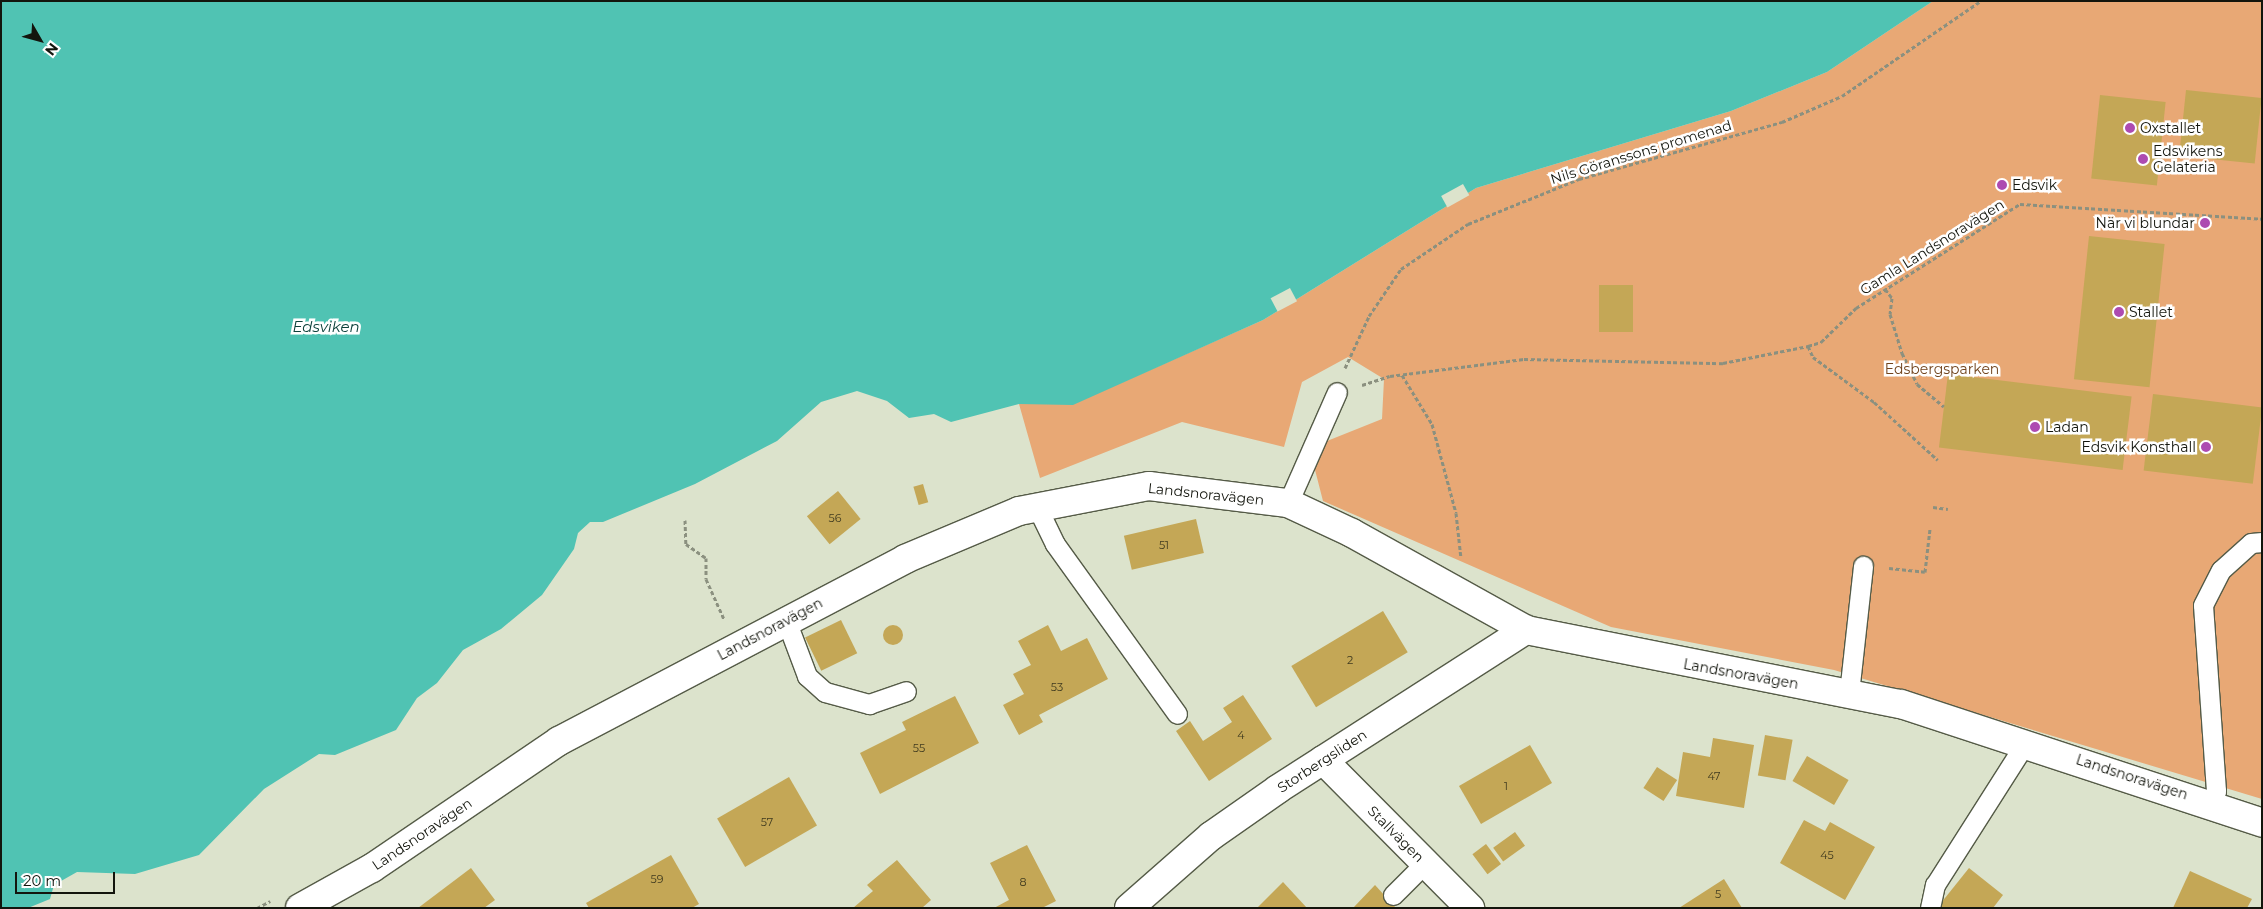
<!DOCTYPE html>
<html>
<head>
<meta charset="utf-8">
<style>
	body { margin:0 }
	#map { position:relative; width:2263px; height:909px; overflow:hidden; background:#dce3cc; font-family:Montserrat,sans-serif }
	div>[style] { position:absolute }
	.green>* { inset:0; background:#e8a875 }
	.water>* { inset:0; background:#50c3b3 }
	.pier>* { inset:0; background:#dce3cc; transform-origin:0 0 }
	.building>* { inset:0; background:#c4a756; transform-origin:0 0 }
	.round { border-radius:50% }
	.path>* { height:3px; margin-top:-1.5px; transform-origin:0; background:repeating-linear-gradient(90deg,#8b907f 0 4px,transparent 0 6.5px) }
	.roads { filter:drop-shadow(1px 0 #555b47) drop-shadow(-1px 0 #555b47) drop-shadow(0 1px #555b47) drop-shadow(0 -1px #555b47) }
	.service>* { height:19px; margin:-9.5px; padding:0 9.5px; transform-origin:9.5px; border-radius:9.5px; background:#fff }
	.minor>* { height:28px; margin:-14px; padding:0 14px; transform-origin:14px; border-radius:14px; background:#fff }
	.dots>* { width:14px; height:14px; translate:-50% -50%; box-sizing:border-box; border:2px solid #fff; border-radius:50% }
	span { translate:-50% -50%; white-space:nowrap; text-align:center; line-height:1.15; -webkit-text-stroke:5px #fff; paint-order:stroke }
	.number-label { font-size:11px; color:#3f3a1f }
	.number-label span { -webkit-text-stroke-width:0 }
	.poi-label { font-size:14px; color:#13150d }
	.left { translate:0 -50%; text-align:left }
	.right { translate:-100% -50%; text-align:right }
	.street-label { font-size:14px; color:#13150d }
	.park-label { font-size:14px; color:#71441d }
	.water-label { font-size:15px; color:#0d413b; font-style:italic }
	.frame { position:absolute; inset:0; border:2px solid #13150d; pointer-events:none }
	.north { position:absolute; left:15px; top:15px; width:50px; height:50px; -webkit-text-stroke:4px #fff; paint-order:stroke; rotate:128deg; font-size:14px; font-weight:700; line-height:20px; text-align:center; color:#13150d }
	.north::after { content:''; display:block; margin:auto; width:18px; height:22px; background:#13150d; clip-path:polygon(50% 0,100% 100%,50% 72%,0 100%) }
	.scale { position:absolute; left:15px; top:872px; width:100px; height:22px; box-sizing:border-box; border:2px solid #13150d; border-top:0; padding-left:6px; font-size:15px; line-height:18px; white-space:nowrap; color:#13150d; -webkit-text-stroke:4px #fff; paint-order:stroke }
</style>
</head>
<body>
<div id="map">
	<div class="green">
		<i style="clip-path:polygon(1933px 1px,2262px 1px,2262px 799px,1834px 670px,1611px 627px,1323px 501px,1314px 466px,1322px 443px,1382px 419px,1384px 379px,1348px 357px,1302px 382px,1284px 447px,1182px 422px,1040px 478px,1019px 404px,1073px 404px,1263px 320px,1476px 188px,1731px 111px,1827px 72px)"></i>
	</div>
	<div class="water">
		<i style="clip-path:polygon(1px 1px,1933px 1px,1827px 72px,1731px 111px,1476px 188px,1263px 320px,1073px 405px,1019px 404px,951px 422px,934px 414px,909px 418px,887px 401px,857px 391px,821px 402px,777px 441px,695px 484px,603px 522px,590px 522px,578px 533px,574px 549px,542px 595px,501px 629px,463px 650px,437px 683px,417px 698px,396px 730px,335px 755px,319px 754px,264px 789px,199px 855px,135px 874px,77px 872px,54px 885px,50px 899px,28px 908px,2px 908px)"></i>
	</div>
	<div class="pier">
		<i style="left:1463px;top:184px;width:13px;height:25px;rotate:61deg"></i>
		<i style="left:1290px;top:288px;width:15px;height:22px;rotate:62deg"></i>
	</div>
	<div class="building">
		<i style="left:2186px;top:90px;width:76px;height:66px;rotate:6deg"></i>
		<i style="left:2100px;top:95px;width:66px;height:84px;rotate:6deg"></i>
		<i style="left:2089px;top:236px;width:76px;height:144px;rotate:6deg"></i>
		<i style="left:1599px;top:285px;width:34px;height:47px"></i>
		<i style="left:1948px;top:374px;width:185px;height:74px;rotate:7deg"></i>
		<i style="left:2153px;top:394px;width:110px;height:77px;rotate:7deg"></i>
		<i style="left:923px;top:484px;width:19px;height:10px;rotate:74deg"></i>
		<i style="left:838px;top:491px;width:36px;height:40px;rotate:51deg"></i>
		<i style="left:1196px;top:519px;width:35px;height:74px;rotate:77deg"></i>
		<i style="left:1383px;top:611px;width:48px;height:107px;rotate:59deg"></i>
		<i style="left:841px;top:620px;width:37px;height:40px;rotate:64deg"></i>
		<i class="round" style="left:883px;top:625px;width:20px;height:20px"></i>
		<i style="clip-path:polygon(1048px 625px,1061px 651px,1087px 638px,1108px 679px,1039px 715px,1043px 722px,1019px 735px,1003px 705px,1024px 694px,1013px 674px,1031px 665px,1018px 641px)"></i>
		<i style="clip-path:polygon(1243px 695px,1272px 739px,1209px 781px,1176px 731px,1190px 721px,1203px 741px,1232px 722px,1223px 708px)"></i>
		<i style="clip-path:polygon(955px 696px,979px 743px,880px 794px,860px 753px,906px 730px,902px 722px)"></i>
		<i style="left:1765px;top:735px;width:28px;height:41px;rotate:10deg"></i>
		<i style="clip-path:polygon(1713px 738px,1754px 745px,1744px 808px,1676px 796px,1683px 752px,1710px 757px)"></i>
		<i style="left:1530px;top:745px;width:44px;height:82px;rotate:60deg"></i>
		<i style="left:1807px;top:756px;width:48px;height:29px;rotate:30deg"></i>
		<i style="left:1657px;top:767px;width:24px;height:25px;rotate:33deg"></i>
		<i style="left:789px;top:777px;width:56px;height:83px;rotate:60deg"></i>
		<i style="clip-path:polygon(1804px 820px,1825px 831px,1830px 822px,1875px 847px,1845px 900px,1780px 863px)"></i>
		<i style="left:1515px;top:832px;width:17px;height:27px;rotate:54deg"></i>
		<i style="left:1486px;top:844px;width:25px;height:17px;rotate:53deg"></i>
		<i style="clip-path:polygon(1027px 845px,1056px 901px,1042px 908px,994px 908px,1009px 900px,990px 863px)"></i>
		<i style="clip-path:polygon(671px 855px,699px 904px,692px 908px,589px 908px,586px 903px)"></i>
		<i style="clip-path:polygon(897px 860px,931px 900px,922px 908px,853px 908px,873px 891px,867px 885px)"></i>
		<i style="clip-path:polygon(471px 868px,495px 900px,484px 908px,418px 908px)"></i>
		<i style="clip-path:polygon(1969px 868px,2003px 895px,1993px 908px,1937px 908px)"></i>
		<i style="clip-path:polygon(2190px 871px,2252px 899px,2247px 908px,2173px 908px)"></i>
		<i style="clip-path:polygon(1724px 879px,1742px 908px,1679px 908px)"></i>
		<i style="clip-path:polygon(1283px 882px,1307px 908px,1257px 908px)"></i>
		<i style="clip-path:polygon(1375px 885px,1396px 908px,1353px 908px)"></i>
	</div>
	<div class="path">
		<i style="left:1885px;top:289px;width:11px;rotate:52deg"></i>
		<i style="left:1892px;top:298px;width:16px;rotate:97deg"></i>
		<i style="left:1890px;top:314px;width:41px;rotate:72.9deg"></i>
		<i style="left:1902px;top:353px;width:34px;rotate:64deg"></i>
		<i style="left:1917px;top:384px;width:35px;rotate:40deg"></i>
		<i style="left:1808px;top:346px;width:12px;rotate:66deg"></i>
		<i style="left:1813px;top:357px;width:76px;rotate:36.4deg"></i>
		<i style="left:1874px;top:402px;width:86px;rotate:42.2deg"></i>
		<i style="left:1345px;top:368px;width:57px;rotate:-65.2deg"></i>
		<i style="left:1369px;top:316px;width:57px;rotate:-55.8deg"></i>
		<i style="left:1401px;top:269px;width:81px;rotate:-33.9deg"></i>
		<i style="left:1468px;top:224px;width:120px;rotate:-22.1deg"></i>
		<i style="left:1579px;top:179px;width:211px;rotate:-15.7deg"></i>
		<i style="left:1782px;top:122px;width:65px;rotate:-23.4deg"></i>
		<i style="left:1842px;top:96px;width:168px;rotate:-34.4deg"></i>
		<i style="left:1402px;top:375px;width:57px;rotate:58.5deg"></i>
		<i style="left:1432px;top:424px;width:92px;rotate:74.9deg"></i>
		<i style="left:1456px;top:513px;width:45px;rotate:83.7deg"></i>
		<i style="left:1362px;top:385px;width:29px;rotate:-18deg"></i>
		<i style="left:1390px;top:376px;width:135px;rotate:-7.2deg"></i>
		<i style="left:1524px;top:359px;width:199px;rotate:1.2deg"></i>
		<i style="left:1723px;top:363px;width:87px;rotate:-11.3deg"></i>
		<i style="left:1808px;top:346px;width:14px;rotate:-17deg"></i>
		<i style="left:1821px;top:342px;width:49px;rotate:-44.2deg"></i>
		<i style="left:1856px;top:308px;width:194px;rotate:-32.4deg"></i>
		<i style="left:2020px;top:204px;width:242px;rotate:3.5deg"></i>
		<i style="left:1933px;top:507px;width:15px;rotate:8deg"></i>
		<i style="left:685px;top:520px;width:24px;rotate:88deg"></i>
		<i style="left:686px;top:544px;width:24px;rotate:35deg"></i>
		<i style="left:706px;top:558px;width:21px;rotate:90deg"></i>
		<i style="left:706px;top:579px;width:44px;rotate:65.8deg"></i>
		<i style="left:1889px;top:568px;width:36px;rotate:6deg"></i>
		<i style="left:1925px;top:572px;width:43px;rotate:-83.4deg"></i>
		<i style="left:257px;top:908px;width:15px;rotate:-28deg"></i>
	</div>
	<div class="roads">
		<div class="service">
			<i style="left:1288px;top:503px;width:121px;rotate:-66.2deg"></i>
			<i style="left:1037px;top:507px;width:41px;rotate:64.1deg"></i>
			<i style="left:1055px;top:544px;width:209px;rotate:54.3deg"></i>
			<i style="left:786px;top:620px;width:60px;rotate:69.4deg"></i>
			<i style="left:807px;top:676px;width:24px;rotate:42deg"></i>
			<i style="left:825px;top:692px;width:46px;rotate:15.3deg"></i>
			<i style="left:869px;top:704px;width:39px;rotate:-19deg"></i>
			<i style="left:1849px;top:693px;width:128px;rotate:-83.7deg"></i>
			<i style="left:2212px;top:804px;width:14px;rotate:-73deg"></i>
			<i style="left:2216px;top:791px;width:186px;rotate:-94deg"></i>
			<i style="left:2203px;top:605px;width:39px;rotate:-63deg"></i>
			<i style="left:2221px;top:570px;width:40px;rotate:-42deg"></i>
			<i style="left:2251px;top:543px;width:11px;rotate:-5deg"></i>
			<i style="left:1393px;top:895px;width:45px;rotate:-45deg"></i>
			<i style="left:1930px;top:908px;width:24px;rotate:-78deg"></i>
			<i style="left:1935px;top:885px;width:169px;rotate:-57.5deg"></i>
		</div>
		<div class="minor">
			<i style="left:1323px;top:760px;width:209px;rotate:45.2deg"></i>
			<i style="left:300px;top:908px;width:82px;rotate:-29.1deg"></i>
			<i style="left:372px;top:868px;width:226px;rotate:-34.2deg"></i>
			<i style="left:559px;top:741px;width:391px;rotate:-27.7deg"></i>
			<i style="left:905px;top:559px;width:124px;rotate:-22.8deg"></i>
			<i style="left:1019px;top:511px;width:132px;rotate:-10.9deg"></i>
			<i style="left:1149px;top:486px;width:140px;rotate:7deg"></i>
			<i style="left:1288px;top:503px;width:71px;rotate:25.1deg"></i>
			<i style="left:1352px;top:533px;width:199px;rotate:29.1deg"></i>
			<i style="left:1526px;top:630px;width:382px;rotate:11.2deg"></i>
			<i style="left:1901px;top:704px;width:380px;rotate:18.2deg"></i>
			<i style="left:1129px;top:908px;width:109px;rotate:-41.3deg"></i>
			<i style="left:1211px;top:836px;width:82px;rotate:-35deg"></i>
			<i style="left:1278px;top:789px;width:295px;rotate:-32.7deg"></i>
		</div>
	</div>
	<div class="dots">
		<i style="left:2130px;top:128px;background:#ad4bb1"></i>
		<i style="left:2143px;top:159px;background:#ad4bb1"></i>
		<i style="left:2002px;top:185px;background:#ad4bb1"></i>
		<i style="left:2205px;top:223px;background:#ad4bb1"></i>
		<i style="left:2119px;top:312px;background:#ad4bb1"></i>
		<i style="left:2035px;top:427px;background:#ad4bb1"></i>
		<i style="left:2206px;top:447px;background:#ad4bb1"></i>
	</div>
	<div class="number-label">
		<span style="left:835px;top:518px">56</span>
		<span style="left:1164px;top:545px">51</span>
		<span style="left:1350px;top:660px">2</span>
		<span style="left:1057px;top:687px">53</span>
		<span style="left:1241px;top:735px">4</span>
		<span style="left:919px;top:748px">55</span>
		<span style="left:1714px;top:776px">47</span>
		<span style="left:1506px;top:786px">1</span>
		<span style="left:767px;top:822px">57</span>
		<span style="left:1827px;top:855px">45</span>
		<span style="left:657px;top:879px">59</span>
		<span style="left:1023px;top:882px">8</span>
		<span style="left:1718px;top:894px">5</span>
	</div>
	<div class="poi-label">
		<span class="left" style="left:2140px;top:128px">Oxstallet</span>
		<span class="left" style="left:2153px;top:159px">Edsvikens<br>Gelateria</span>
		<span class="left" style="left:2012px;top:185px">Edsvik</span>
		<span class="right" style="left:2195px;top:223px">När vi blundar</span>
		<span class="left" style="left:2129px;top:312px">Stallet</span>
		<span class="left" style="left:2045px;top:427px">Ladan</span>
		<span class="right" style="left:2196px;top:447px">Edsvik Konsthall</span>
	</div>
	<div class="street-label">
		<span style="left:1641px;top:152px;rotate:-17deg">Nils Göranssons promenad</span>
		<span style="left:1932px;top:247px;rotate:-32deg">Gamla Landsnoravägen</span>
		<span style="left:1206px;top:494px;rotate:6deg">Landsnoravägen</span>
		<span style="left:770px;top:629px;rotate:-28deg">Landsnoravägen</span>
		<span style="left:1741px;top:674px;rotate:10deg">Landsnoravägen</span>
		<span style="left:1322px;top:761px;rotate:-33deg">Storbergsliden</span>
		<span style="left:2132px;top:777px;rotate:18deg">Landsnoravägen</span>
		<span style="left:422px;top:834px;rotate:-34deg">Landsnoravägen</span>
		<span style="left:1396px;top:834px;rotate:45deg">Stallvägen</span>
	</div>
	<div class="park-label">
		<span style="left:1942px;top:369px">Edsbergsparken</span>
	</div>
	<div class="water-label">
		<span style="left:326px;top:327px">Edsviken</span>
	</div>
	<div class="frame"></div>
	<div class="north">N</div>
	<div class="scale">20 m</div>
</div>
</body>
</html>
